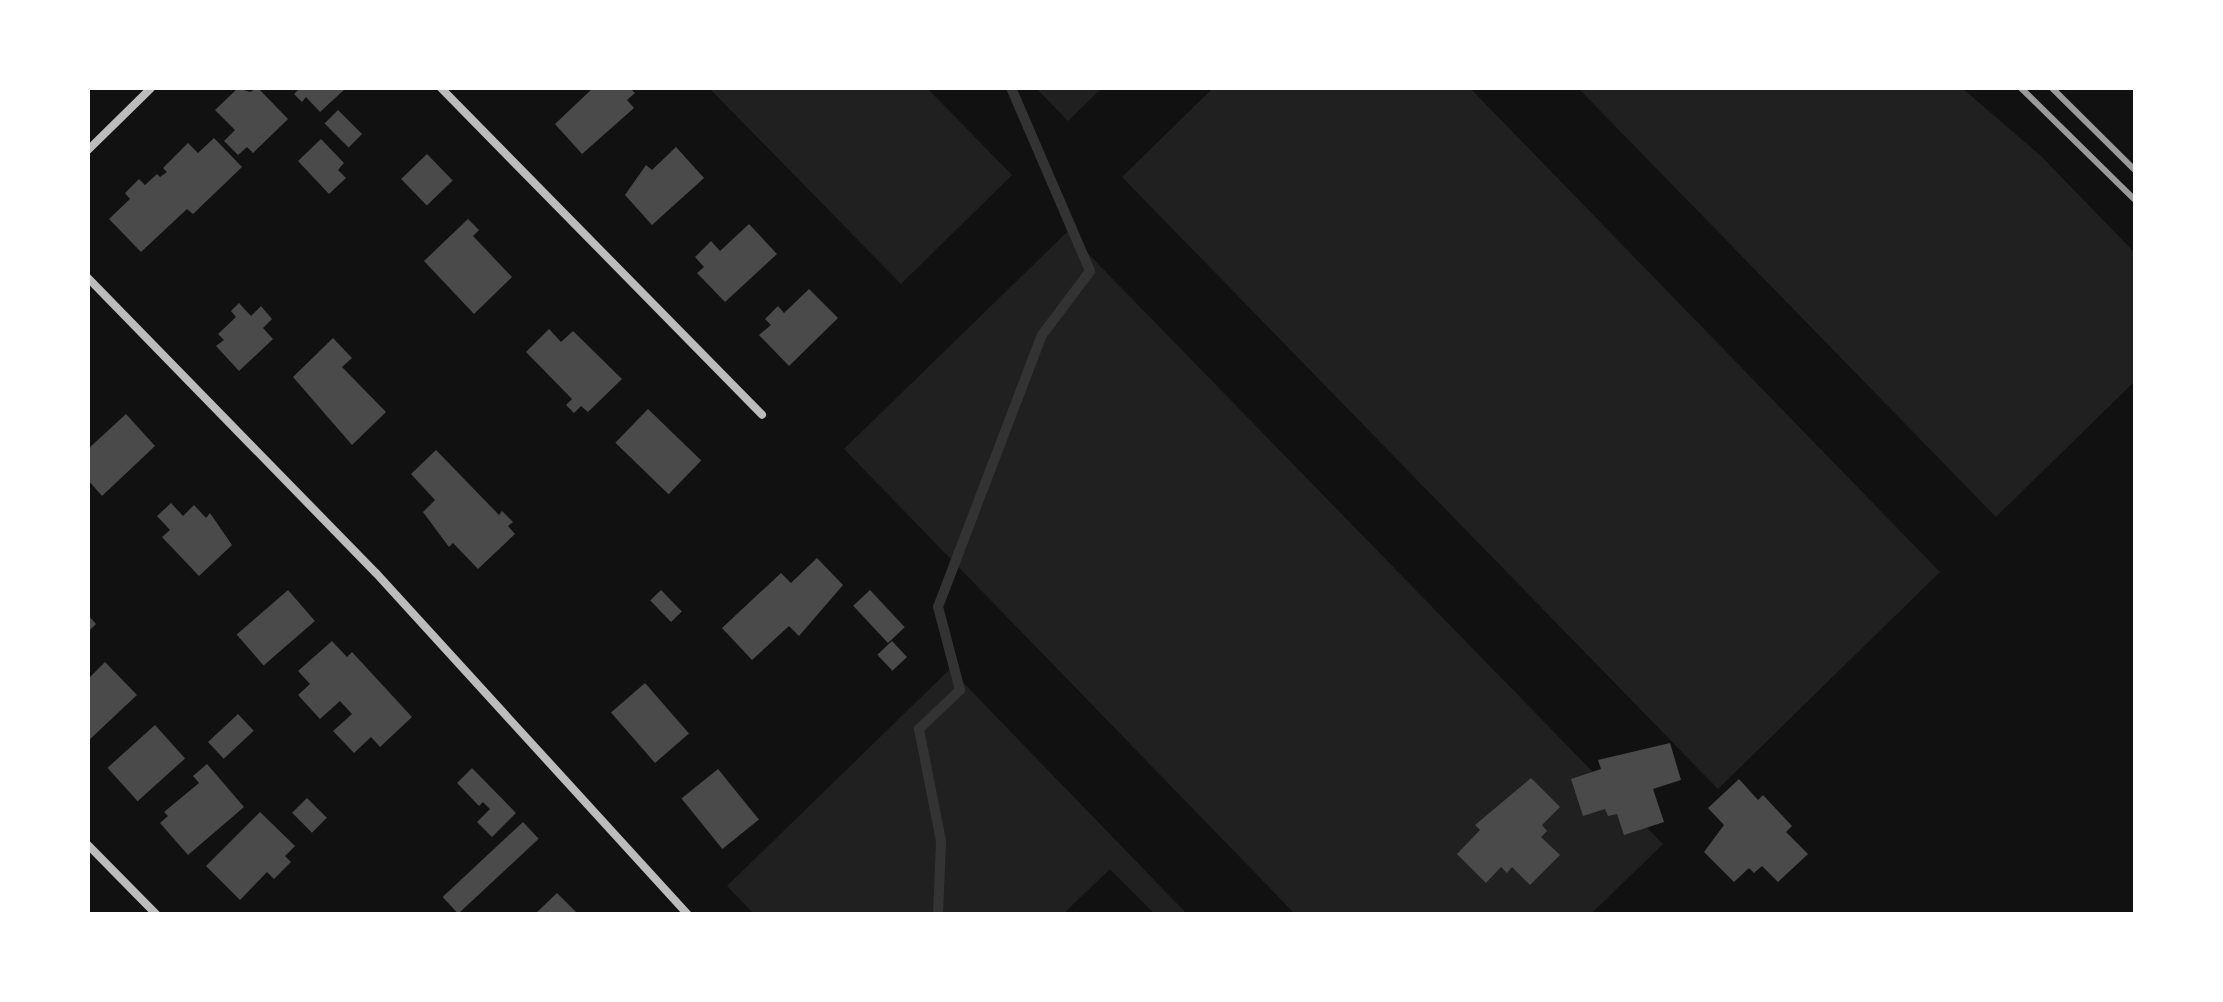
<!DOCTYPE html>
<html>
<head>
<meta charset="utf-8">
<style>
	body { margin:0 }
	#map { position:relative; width:2223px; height:1002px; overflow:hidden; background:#111; font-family:Ubuntu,sans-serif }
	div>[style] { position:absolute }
	.green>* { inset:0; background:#202020 }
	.stream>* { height:10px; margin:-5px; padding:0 5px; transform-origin:5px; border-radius:5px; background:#333 }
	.building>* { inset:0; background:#4a4a4a; transform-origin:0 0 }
	.minor>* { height:8px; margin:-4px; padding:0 4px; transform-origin:4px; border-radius:4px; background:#bcbcbc }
	.rail>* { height:6px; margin:-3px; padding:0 3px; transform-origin:3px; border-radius:3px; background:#9a9a9a }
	span { translate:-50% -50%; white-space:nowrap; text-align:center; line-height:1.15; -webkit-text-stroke:8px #fff; paint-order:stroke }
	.frame { position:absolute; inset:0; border:90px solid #fff; pointer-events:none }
</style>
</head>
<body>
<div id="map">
	<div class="green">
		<i style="clip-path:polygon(709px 88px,927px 88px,1012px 175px,901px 284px)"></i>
		<i style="clip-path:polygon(1036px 88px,1102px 88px,1068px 121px)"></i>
		<i style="clip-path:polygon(1213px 88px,1470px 88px,1940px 572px,1718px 789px,1122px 177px)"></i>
		<i style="clip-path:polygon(1578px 88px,1962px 88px,2041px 156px,2135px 253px,2135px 381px,1996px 517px)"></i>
		<i style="clip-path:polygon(1067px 232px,1663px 844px,1591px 914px,1295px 914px,844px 449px)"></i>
		<i style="clip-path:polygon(950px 669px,1132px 857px,1187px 914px,1155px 914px,1110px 869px,1063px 914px,754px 914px,727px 886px)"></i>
	</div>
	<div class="stream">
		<i style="left:938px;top:914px;width:73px;rotate:-87.6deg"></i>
		<i style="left:941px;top:841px;width:114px;rotate:-101.1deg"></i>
		<i style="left:919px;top:729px;width:57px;rotate:-43.6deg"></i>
		<i style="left:960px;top:690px;width:86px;rotate:-104.8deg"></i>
		<i style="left:938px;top:607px;width:291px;rotate:-69.1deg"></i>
		<i style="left:1042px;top:335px;width:80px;rotate:-53.1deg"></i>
		<i style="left:1090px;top:271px;width:199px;rotate:-113.3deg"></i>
	</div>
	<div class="building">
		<i style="clip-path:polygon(238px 88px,250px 92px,258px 88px,288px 119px,253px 153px,247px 147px,238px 155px,224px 141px,235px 130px,215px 110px)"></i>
		<i style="clip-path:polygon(300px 88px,346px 88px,320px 112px,306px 97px,302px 102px,294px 94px)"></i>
		<i style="clip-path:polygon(593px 88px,630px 88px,635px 93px,627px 100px,634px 108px,582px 154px,555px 124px)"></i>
		<i style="left:338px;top:110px;width:34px;height:19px;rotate:45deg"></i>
		<i style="clip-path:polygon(214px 138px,242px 167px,193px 214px,187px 209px,141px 252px,109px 219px,130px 199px,125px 193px,139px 179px,145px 185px,157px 174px,160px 177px,167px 172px,163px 168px,188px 143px,198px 153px)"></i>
		<i style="clip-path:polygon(321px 139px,344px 163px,338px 170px,346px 178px,329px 194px,298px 161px)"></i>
		<i style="clip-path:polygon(676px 147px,704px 178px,652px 225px,625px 195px,646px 165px,652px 170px)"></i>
		<i style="left:427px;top:154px;width:37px;height:36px;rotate:46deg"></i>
		<i style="clip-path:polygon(468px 219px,479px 230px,473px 236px,512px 277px,474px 314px,424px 261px)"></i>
		<i style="clip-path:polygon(749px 224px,777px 254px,725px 302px,697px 273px,704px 267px,695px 257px,711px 241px,720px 251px)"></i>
		<i style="clip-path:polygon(809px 289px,838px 318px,789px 366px,759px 335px,771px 325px,765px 319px,778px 306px,784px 313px)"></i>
		<i style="clip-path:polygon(239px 303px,251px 316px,261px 306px,272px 319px,263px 328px,273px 339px,239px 371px,216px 346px,224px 340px,218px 334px,236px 317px,231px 311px)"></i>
		<i style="clip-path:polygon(549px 329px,561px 342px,573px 331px,622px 379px,588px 412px,581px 406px,574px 413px,566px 405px,572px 399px,526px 352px)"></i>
		<i style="clip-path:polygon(333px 338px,352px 358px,342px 367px,386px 412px,352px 445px,293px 377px)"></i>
		<i style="left:648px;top:409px;width:74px;height:47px;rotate:44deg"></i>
		<i style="clip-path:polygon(126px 414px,155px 446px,102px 496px,88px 480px,88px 449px)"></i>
		<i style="clip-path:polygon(436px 450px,499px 515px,502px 511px,513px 522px,508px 526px,515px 534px,478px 569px,453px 543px,449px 547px,423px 512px,435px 500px,411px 474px)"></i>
		<i style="clip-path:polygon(171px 503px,183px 516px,194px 505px,206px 518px,210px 513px,232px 545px,199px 576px,162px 537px,170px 530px,157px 516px)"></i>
		<i style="clip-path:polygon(817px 558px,843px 585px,799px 636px,789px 626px,752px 660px,722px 628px,781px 573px,791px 583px)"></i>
		<i style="left:288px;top:590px;width:41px;height:68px;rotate:49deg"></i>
		<i style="left:661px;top:590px;width:30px;height:15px;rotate:46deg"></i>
		<i style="left:870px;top:590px;width:51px;height:23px;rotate:47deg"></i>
		<i style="clip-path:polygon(88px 615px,96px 624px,88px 632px)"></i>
		<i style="clip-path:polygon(332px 641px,347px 657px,352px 652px,412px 717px,380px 747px,371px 737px,354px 753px,333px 731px,352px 714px,340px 701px,320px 719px,298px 695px,310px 684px,298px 671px)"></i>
		<i style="left:892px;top:641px;width:22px;height:20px;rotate:47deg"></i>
		<i style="clip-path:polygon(105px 662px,137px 695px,88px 741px,88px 679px)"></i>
		<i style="left:645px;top:683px;width:67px;height:45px;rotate:49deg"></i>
		<i style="left:238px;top:714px;width:23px;height:41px;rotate:47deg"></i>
		<i style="left:155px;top:725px;width:45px;height:64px;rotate:48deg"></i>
		<i style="clip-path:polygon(1670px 743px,1681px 780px,1653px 789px,1664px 822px,1624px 835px,1617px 814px,1608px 816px,1605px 809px,1583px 816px,1571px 779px,1601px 769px,1598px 760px)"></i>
		<i style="clip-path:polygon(207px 764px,244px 807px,188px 855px,160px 823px,168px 816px,164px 812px,199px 783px,193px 776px)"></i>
		<i style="clip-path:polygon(472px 768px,516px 813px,492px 837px,477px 822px,490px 809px,483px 802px,479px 806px,457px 783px)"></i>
		<i style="left:718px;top:769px;width:65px;height:47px;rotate:51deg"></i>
		<i style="clip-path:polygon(1531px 778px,1560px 807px,1542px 825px,1547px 831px,1541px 837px,1560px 855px,1530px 885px,1512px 867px,1507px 873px,1501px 867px,1486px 883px,1457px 854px,1480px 830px,1475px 825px)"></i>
		<i style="clip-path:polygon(1739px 779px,1758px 800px,1763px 795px,1792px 826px,1786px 832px,1808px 854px,1778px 882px,1762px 866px,1754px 873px,1749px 868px,1734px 882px,1704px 852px,1724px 825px,1708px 808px)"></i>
		<i style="left:307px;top:798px;width:28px;height:21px;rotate:45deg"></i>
		<i style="clip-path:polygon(260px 812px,295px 846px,285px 856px,291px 862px,274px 879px,267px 872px,240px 900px,206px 866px)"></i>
		<i style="left:523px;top:822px;width:23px;height:110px;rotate:47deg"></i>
		<i style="clip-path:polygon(557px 893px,578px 914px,535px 914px)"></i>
	</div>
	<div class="minor">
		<i style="left:441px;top:88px;width:458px;rotate:45.5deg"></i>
		<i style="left:88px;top:150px;width:88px;rotate:-44.5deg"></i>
		<i style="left:88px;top:278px;width:412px;rotate:45.7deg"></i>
		<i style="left:376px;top:573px;width:462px;rotate:47.6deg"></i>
		<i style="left:88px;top:845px;width:97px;rotate:45.4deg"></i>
	</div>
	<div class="rail">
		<i style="left:2021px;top:88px;width:160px;rotate:44.5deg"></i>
		<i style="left:2052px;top:88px;width:117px;rotate:44.7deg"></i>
	</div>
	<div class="frame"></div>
</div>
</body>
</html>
